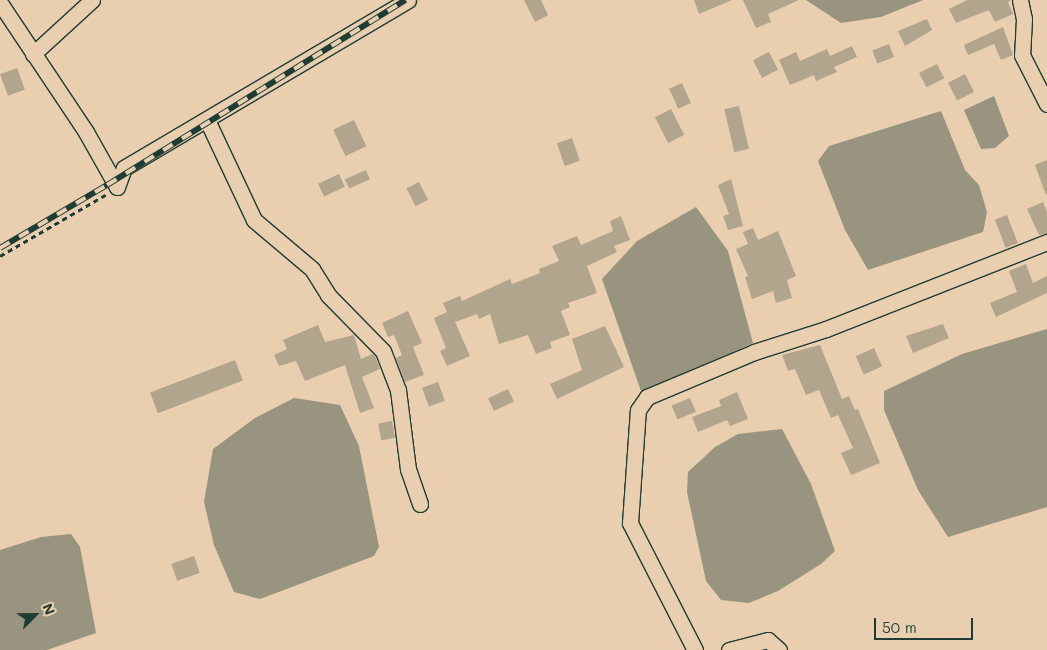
<!DOCTYPE html>
<html>
<head>
<meta charset="utf-8">
<style>
	body { margin:0 }
	#map { position:relative; width:1047px; height:650px; overflow:hidden; background:#e9ceb0; font-family:Mali,sans-serif }
	div>[style] { position:absolute }
	.water>* { inset:0; background:#99947f }
	.building>* { inset:0; background:#b2a58d; transform-origin:0 0 }
	.path>* { height:2.5px; margin-top:-1.25px; transform-origin:0; background:repeating-linear-gradient(90deg,#1f3d34 0 5px,transparent 0 9px) }
	.roads { filter:drop-shadow(1px 0 #1f3d34) drop-shadow(-1px 0 #1f3d34) drop-shadow(0 1px #1f3d34) drop-shadow(0 -1px #1f3d34) }
	.street>* { height:15px; margin:-7.5px; padding:0 7.5px; transform-origin:7.5px; border-radius:7.5px; background:#e9ceb0 }
	.rail>* { height:5.5px; margin-top:-2.75px; transform-origin:0; background:repeating-linear-gradient(90deg,#e9ceb0 0 11px,#1f3d34 0 22px); box-sizing:border-box; border-block:1px solid #1f3d34 }
	span { translate:-50% -50%; white-space:nowrap; text-align:center; line-height:1.15; -webkit-text-stroke:4px #e9ceb0; paint-order:stroke }
	.north { position:absolute; left:10px; top:590px; width:50px; height:50px; -webkit-text-stroke:4px #e9ceb0; paint-order:stroke; rotate:67deg; font-size:14px; font-weight:700; line-height:20px; text-align:center; color:#1f3d34 }
	.north::after { content:''; display:block; margin:auto; width:18px; height:22px; background:#1f3d34; clip-path:polygon(50% 0,100% 100%,50% 72%,0 100%) }
	.scale { position:absolute; left:874px; top:618px; width:99px; height:22px; box-sizing:border-box; border:2px solid #1f3d34; border-top:0; padding-left:6px; font-size:15px; line-height:18px; white-space:nowrap; color:#1f3d34; -webkit-text-stroke:4px #e9ceb0; paint-order:stroke }
</style>
</head>
<body>
<div id="map">
	<div class="water">
		<i style="clip-path:polygon(806px 0,923px 0,881px 17px,841px 23px)"></i>
		<i style="clip-path:polygon(994px 96px,1009px 136px,995px 148px,981px 149px,964px 110px)"></i>
		<i style="clip-path:polygon(941px 111px,965px 170px,979px 185px,987px 212px,983px 232px,868px 270px,845px 230px,818px 161px,829px 146px)"></i>
		<i style="clip-path:polygon(696px 207px,728px 251px,753px 343px,642px 394px,602px 279px,637px 241px)"></i>
		<i style="clip-path:polygon(1047px 329px,1047px 507px,948px 537px,918px 490px,884px 410px,884px 391px,962px 354px)"></i>
		<i style="clip-path:polygon(294px 398px,340px 405px,359px 446px,379px 547px,374px 556px,260px 599px,234px 592px,214px 545px,204px 502px,213px 449px,255px 418px)"></i>
		<i style="clip-path:polygon(782px 429px,811px 484px,835px 551px,821px 564px,778px 591px,749px 603px,721px 600px,706px 581px,687px 492px,688px 472px,715px 447px,738px 434px)"></i>
		<i style="clip-path:polygon(71px 534px,80px 547px,96px 633px,47px 650px,0 650px,0 550px,41px 537px)"></i>
	</div>
	<div class="building">
		<i style="clip-path:polygon(524px 0,541px 0,548px 15px,535px 22px)"></i>
		<i style="clip-path:polygon(694px 0,732px 0,699px 14px)"></i>
		<i style="clip-path:polygon(743px 0,799px 0,768px 14px,771px 22px,756px 28px)"></i>
		<i style="clip-path:polygon(967px 0,1011px 0,1008px 2px,1013px 14px,995px 22px,989px 10px,956px 23px,949px 9px)"></i>
		<i style="clip-path:polygon(927px 19px,932px 30px,905px 46px,898px 31px)"></i>
		<i style="clip-path:polygon(1003px 27px,1013px 55px,1001px 60px,994px 44px,968px 55px,964px 45px)"></i>
		<i style="left:889px;top:44px;width:14px;height:18px;rotate:69deg"></i>
		<i style="clip-path:polygon(852px 46px,857px 57px,834px 67px,837px 72px,816px 81px,814px 75px,790px 85px,779px 60px,796px 52px,800px 61px,827px 49px,830px 56px)"></i>
		<i style="left:769px;top:52px;width:20px;height:18px;rotate:63deg"></i>
		<i style="left:937px;top:64px;width:16px;height:20px;rotate:63deg"></i>
		<i style="left:17px;top:68px;width:23px;height:18px;rotate:70deg"></i>
		<i style="left:965px;top:74px;width:20px;height:19px;rotate:63deg"></i>
		<i style="left:682px;top:83px;width:22px;height:14px;rotate:66deg"></i>
		<i style="left:739px;top:106px;width:44px;height:15px;rotate:77deg"></i>
		<i style="left:671px;top:109px;width:29px;height:18px;rotate:63deg"></i>
		<i style="left:354px;top:120px;width:29px;height:23px;rotate:65deg"></i>
		<i style="left:572px;top:138px;width:24px;height:16px;rotate:71deg"></i>
		<i style="clip-path:polygon(1047px 160px,1047px 194px,1046px 195px,1035px 165px)"></i>
		<i style="left:366px;top:170px;width:10px;height:23px;rotate:66deg"></i>
		<i style="left:339px;top:174px;width:14px;height:23px;rotate:65deg"></i>
		<i style="clip-path:polygon(731px 179px,743px 226px,728px 230px,723px 216px,729px 214px,718px 185px)"></i>
		<i style="left:419px;top:182px;width:20px;height:14px;rotate:63deg"></i>
		<i style="clip-path:polygon(1043px 202px,1047px 212px,1047px 233px,1039px 235px,1027px 209px)"></i>
		<i style="left:1007px;top:215px;width:30px;height:13px;rotate:69deg"></i>
		<i style="clip-path:polygon(621px 216px,630px 240px,614px 246px,617px 252px,587px 266px,597px 293px,568px 303px,570px 307px,561px 311px,570px 335px,550px 342px,552px 348px,536px 354px,528px 335px,499px 344px,490px 314px,479px 319px,477px 314px,455px 322px,470px 356px,447px 366px,440px 351px,446px 348px,434px 318px,447px 312px,443px 303px,460px 296px,462px 301px,510px 279px,512px 284px,540px 273px,539px 269px,559px 261px,552px 246px,577px 236px,581px 245px,613px 231px,610px 221px)"></i>
		<i style="clip-path:polygon(753px 228px,758px 240px,778px 231px,796px 276px,787px 280px,792px 298px,776px 303px,773px 291px,752px 299px,745px 277px,748px 276px,736px 249px,748px 244px,743px 232px)"></i>
		<i style="clip-path:polygon(1026px 264px,1033px 283px,1047px 276px,1047px 293px,996px 317px,990px 303px,1017px 292px,1009px 271px)"></i>
		<i style="clip-path:polygon(408px 311px,422px 343px,413px 347px,424px 375px,405px 382px,396px 358px,402px 355px,394px 335px,388px 337px,382px 323px)"></i>
		<i style="clip-path:polygon(943px 324px,949px 338px,913px 353px,906px 336px)"></i>
		<i style="clip-path:polygon(318px 325px,325px 342px,354px 335px,361px 359px,372px 354px,375px 356px,380px 369px,362px 377px,374px 408px,360px 413px,345px 365px,305px 381px,296px 361px,279px 366px,274px 355px,287px 349px,283px 340px)"></i>
		<i style="clip-path:polygon(605px 326px,624px 367px,557px 399px,550px 384px,582px 370px,572px 339px)"></i>
		<i style="clip-path:polygon(820px 345px,842px 399px,849px 396px,855px 410px,858px 409px,880px 463px,851px 475px,841px 453px,853px 448px,838px 415px,831px 418px,819px 390px,806px 395px,795px 369px,788px 371px,782px 355px)"></i>
		<i style="left:874px;top:348px;width:20px;height:20px;rotate:66deg"></i>
		<i style="left:235px;top:360px;width:22px;height:91px;rotate:69deg"></i>
		<i style="left:438px;top:382px;width:20px;height:17px;rotate:70deg"></i>
		<i style="left:508px;top:389px;width:14px;height:22px;rotate:65deg"></i>
		<i style="clip-path:polygon(737px 392px,748px 419px,730px 426px,727px 420px,698px 432px,692px 417px,721px 406px,719px 400px)"></i>
		<i style="left:690px;top:398px;width:15px;height:20px;rotate:67deg"></i>
		<i style="left:392px;top:421px;width:17px;height:14px;rotate:80deg"></i>
		<i style="left:194px;top:556px;width:18px;height:24px;rotate:71deg"></i>
	</div>
	<div class="path">
		<i style="left:0;top:256px;width:124px;rotate:-30.1deg"></i>
	</div>
	<div class="roads">
		<div class="street">
			<i style="left:1020px;top:0;width:19px;rotate:78deg"></i>
			<i style="left:1024px;top:19px;width:36px;rotate:93deg"></i>
			<i style="left:1022px;top:55px;width:55px;rotate:63deg"></i>
			<i style="left:0;top:3px;width:155px;rotate:56.3deg"></i>
			<i style="left:86px;top:132px;width:63px;rotate:60.6deg"></i>
			<i style="left:33px;top:54px;width:80px;rotate:-42.5deg"></i>
			<i style="left:207px;top:120px;width:110px;rotate:64.8deg"></i>
			<i style="left:254px;top:220px;width:76px;rotate:40.2deg"></i>
			<i style="left:312px;top:269px;width:31px;rotate:58deg"></i>
			<i style="left:328px;top:295px;width:78px;rotate:45.5deg"></i>
			<i style="left:383px;top:351px;width:42px;rotate:69deg"></i>
			<i style="left:398px;top:390px;width:80px;rotate:82.8deg"></i>
			<i style="left:408px;top:469px;width:37px;rotate:71deg"></i>
			<i style="left:117px;top:187px;width:20px;rotate:-70deg"></i>
			<i style="left:124px;top:168px;width:330px;rotate:-30.6deg"></i>
			<i style="left:695px;top:650px;width:143px;rotate:-117.1deg"></i>
			<i style="left:630px;top:523px;width:113px;rotate:-86deg"></i>
			<i style="left:638px;top:410px;width:16px;rotate:-55deg"></i>
			<i style="left:647px;top:397px;width:116px;rotate:-22.8deg"></i>
			<i style="left:754px;top:352px;width:76px;rotate:-17.7deg"></i>
			<i style="left:826px;top:329px;width:238px;rotate:-21.5deg"></i>
			<i style="left:729px;top:650px;width:40px;rotate:-14.4deg"></i>
			<i style="left:768px;top:640px;width:15px;rotate:42deg"></i>
		</div>
	</div>
	<div class="rail">
		<i style="left:0;top:248px;width:124px;rotate:-30.5deg"></i>
		<i style="left:107px;top:185px;width:351px;rotate:-31.8deg"></i>
	</div>
	<div class="north">N</div>
	<div class="scale">50 m</div>
</div>
</body>
</html>
